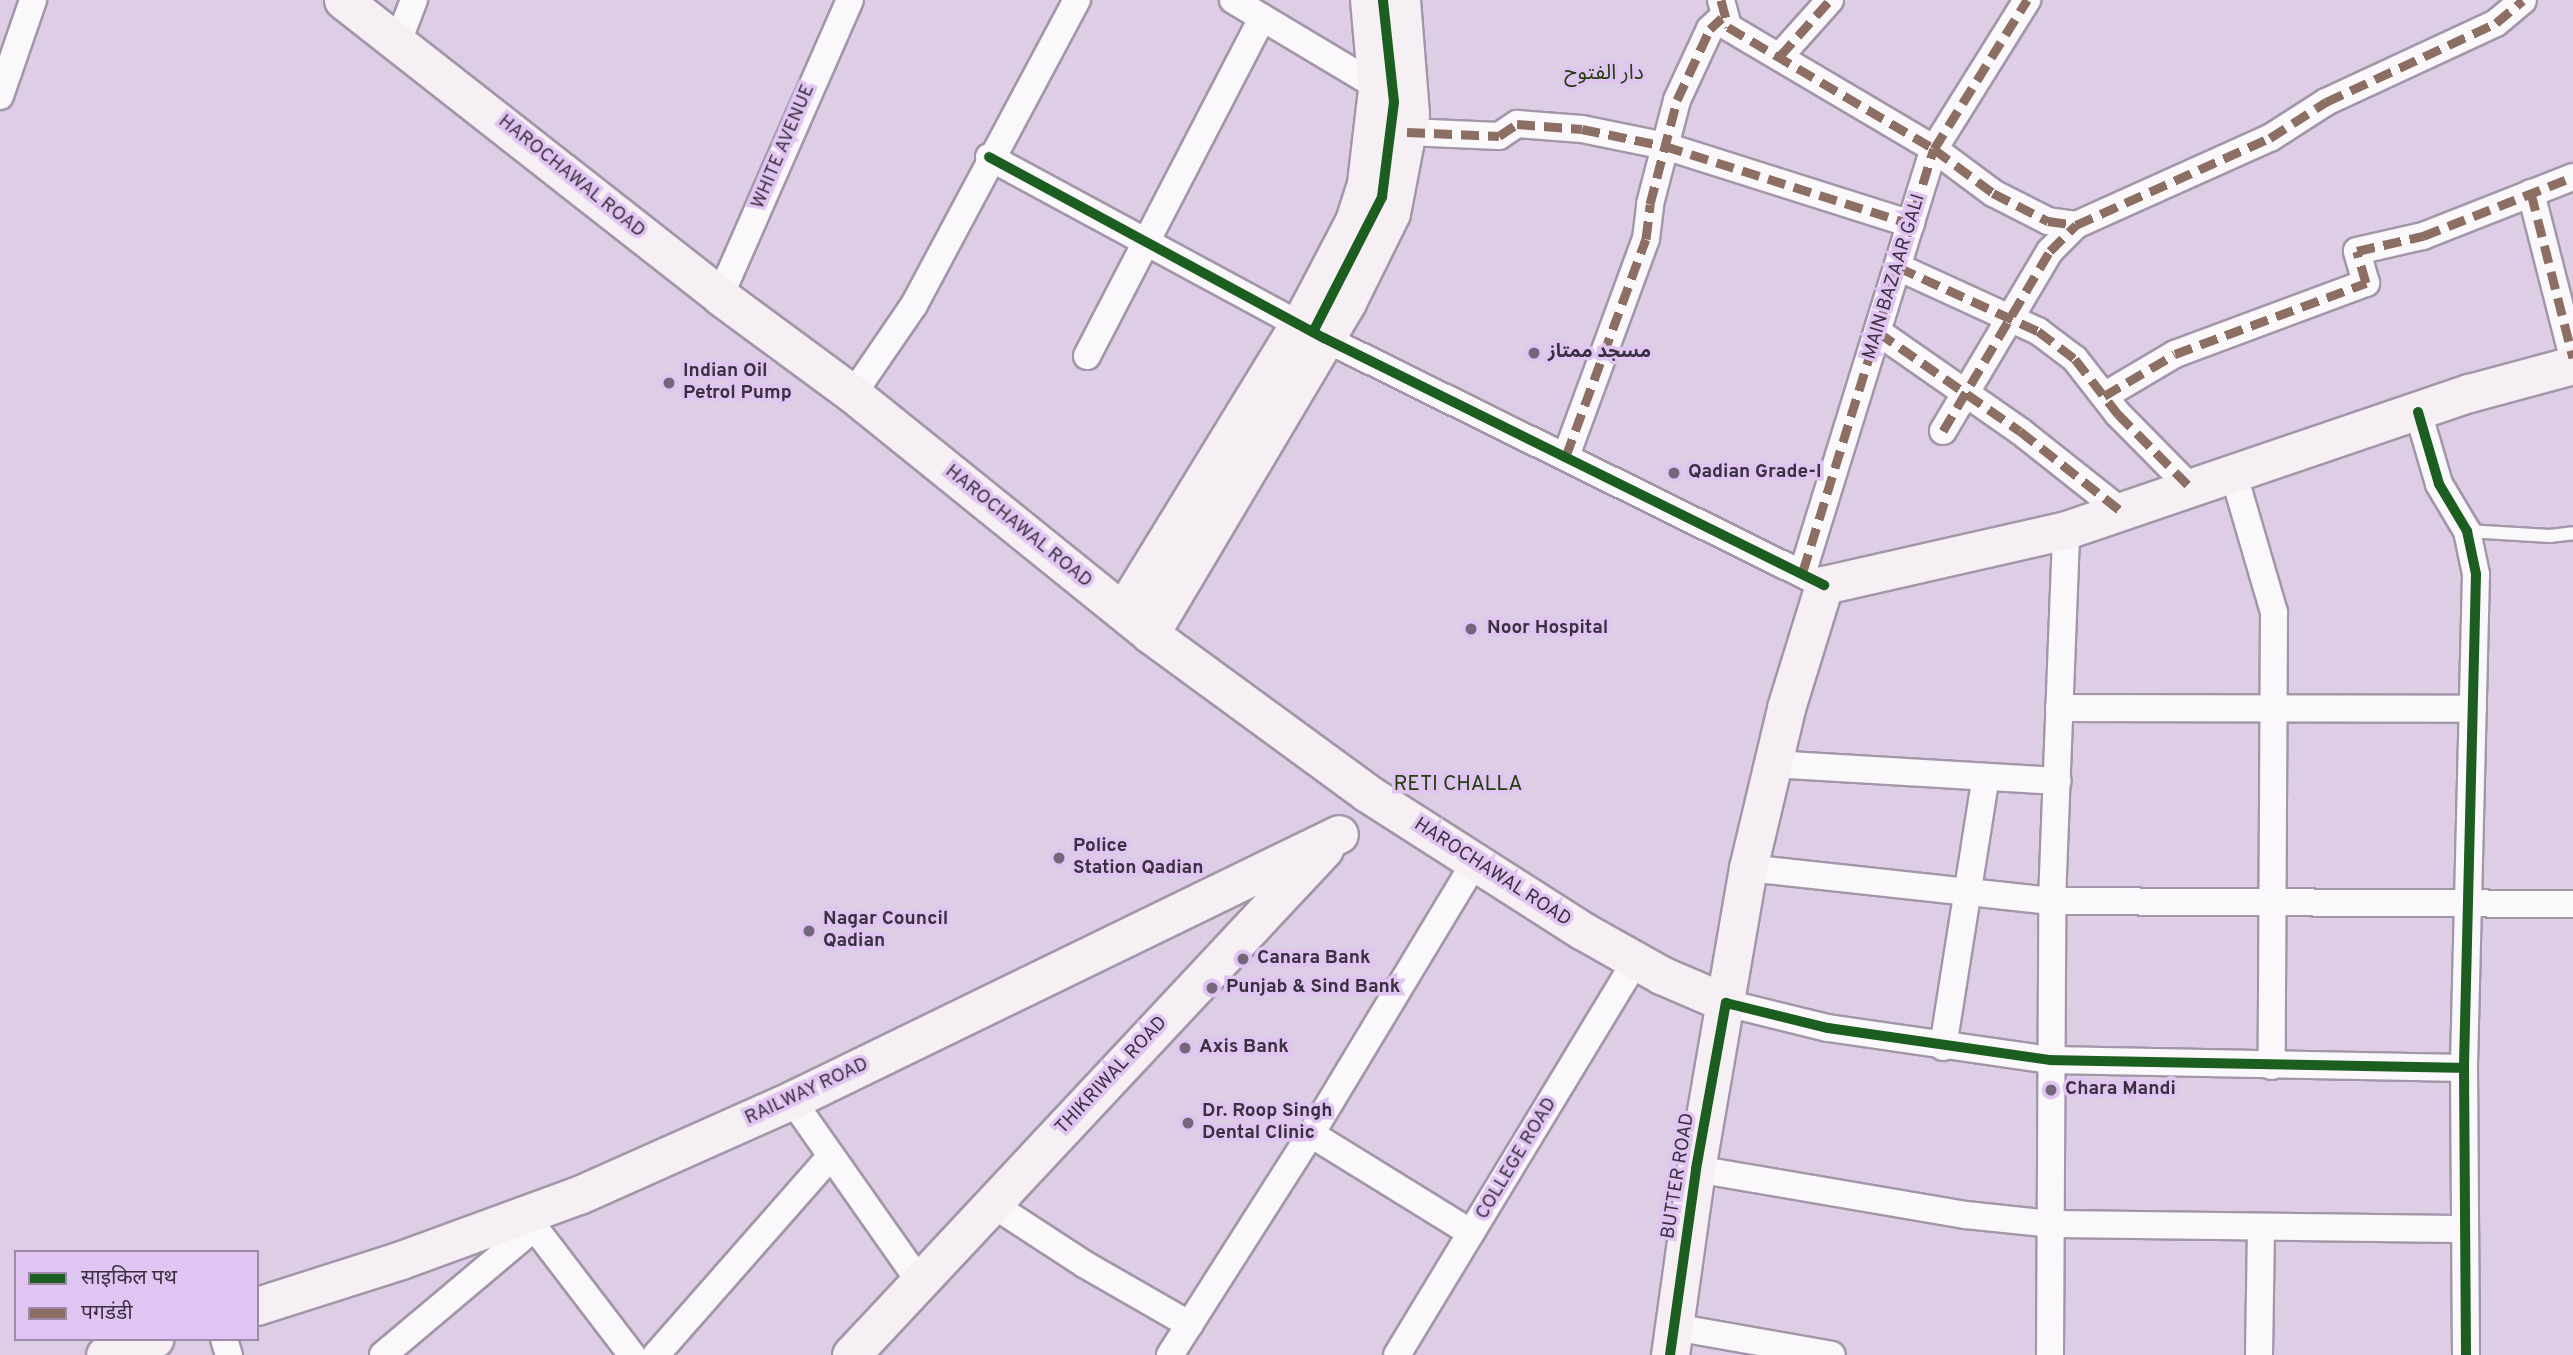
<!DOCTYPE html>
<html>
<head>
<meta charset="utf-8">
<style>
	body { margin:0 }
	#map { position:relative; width:2573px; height:1355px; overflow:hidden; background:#ddcee6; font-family:Overpass,"Noto Sans Arabic","Noto Sans Devanagari",sans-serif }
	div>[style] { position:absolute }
	.roads { filter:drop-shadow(2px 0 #a296a8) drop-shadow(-2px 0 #a296a8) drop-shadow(0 2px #a296a8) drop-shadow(0 -2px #a296a8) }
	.lane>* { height:12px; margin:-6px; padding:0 6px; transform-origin:6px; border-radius:6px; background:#faf8fb }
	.street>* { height:26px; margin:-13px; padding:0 13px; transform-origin:13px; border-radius:13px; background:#faf8fb }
	.secondary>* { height:37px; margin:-18.5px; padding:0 18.5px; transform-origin:18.5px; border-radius:18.5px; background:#f6eff4 }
	.quiet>* { height:9px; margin-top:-4.5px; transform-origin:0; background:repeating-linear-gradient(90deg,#8d6e63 0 18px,transparent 0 27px) }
	.cycleway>* { height:10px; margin:-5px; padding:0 5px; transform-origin:5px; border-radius:5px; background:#1b5e20 }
	.dots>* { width:19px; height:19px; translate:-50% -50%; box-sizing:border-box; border:4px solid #e0c4f1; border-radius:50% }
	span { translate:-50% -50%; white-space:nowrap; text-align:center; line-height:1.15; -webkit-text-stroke:7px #e0c4f1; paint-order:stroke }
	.street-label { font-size:19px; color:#3b3041 }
	.poi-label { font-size:19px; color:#3b3041; font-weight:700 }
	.left { translate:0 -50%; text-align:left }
	.neighbourhood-label { font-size:21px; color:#243e0d }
	.legend { position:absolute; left:14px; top:1250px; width:245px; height:91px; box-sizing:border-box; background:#e0c4f1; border:2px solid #9e89ab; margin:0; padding:9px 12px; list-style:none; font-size:21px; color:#3b3041 }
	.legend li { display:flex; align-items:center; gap:14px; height:35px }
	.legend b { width:35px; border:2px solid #9e89ab }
</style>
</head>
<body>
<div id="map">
	<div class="roads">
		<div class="lane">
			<i style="left:2467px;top:531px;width:83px;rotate:3.4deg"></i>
			<i style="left:2550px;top:536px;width:23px;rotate:-7deg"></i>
		</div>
		<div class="street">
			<i style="left:1233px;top:0;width:179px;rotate:30.9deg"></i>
			<i style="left:1721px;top:0;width:28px;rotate:75deg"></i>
			<i style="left:1728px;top:27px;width:239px;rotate:30.6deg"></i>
			<i style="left:1934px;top:149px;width:74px;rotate:36.7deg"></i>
			<i style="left:1993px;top:193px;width:62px;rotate:27deg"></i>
			<i style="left:2048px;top:221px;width:28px;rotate:8deg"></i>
			<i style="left:2076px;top:225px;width:213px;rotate:-24.2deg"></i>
			<i style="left:2270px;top:138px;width:67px;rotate:-32.7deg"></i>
			<i style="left:2326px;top:102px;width:187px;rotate:-24.9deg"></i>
			<i style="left:2496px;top:23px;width:35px;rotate:-40deg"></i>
			<i style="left:399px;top:39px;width:42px;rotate:-69deg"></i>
			<i style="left:1780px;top:56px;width:75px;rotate:-48.2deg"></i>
			<i style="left:0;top:96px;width:102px;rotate:-71deg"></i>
			<i style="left:1407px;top:132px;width:92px;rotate:2.5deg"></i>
			<i style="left:1499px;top:136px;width:22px;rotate:-34deg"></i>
			<i style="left:1517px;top:124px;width:65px;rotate:4.4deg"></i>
			<i style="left:1582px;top:129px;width:85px;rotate:11.6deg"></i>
			<i style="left:1665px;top:146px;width:258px;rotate:17.6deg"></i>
			<i style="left:989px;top:157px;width:381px;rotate:28.4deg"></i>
			<i style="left:1324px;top:338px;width:558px;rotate:26.29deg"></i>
			<i style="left:2531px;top:193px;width:170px;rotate:75.7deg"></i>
			<i style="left:1898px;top:267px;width:154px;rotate:24.6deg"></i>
			<i style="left:2038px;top:331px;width:46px;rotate:37.1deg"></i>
			<i style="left:2075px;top:359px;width:70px;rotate:52deg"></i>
			<i style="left:2118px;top:414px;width:101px;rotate:45.4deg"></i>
			<i style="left:720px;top:296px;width:323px;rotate:-66.3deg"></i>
			<i style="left:1878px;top:332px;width:173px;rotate:34.9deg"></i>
			<i style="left:2020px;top:431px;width:129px;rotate:38.4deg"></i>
			<i style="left:1087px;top:356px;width:381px;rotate:-62.6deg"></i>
			<i style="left:853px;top:394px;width:108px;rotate:-55.6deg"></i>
			<i style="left:914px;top:305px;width:346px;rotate:-61.9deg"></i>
			<i style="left:2104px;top:396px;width:82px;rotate:-30.6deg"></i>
			<i style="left:2175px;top:354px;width:204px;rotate:-20.4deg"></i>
			<i style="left:2366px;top:283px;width:33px;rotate:-106deg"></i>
			<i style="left:2357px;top:251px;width:68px;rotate:-12.8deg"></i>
			<i style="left:2423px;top:236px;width:161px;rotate:-21.5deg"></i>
			<i style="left:2418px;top:412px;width:75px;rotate:73.7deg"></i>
			<i style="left:2439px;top:484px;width:55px;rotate:59.2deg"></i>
			<i style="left:2467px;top:531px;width:44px;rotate:78.2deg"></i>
			<i style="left:2476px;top:574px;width:494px;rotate:91.4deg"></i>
			<i style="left:2464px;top:1068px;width:287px;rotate:89.6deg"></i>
			<i style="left:1943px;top:431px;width:209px;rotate:-59.3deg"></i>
			<i style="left:2050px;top:251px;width:37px;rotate:-45deg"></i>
			<i style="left:1566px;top:456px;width:231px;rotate:-69.8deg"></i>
			<i style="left:1646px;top:239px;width:35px;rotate:-83deg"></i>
			<i style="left:1650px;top:204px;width:107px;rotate:-75.4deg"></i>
			<i style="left:1677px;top:100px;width:78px;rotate:-65.1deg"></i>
			<i style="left:1710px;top:29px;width:16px;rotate:-43deg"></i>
			<i style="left:2233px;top:472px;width:146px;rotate:73.7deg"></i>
			<i style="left:2274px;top:612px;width:454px;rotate:90.3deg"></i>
			<i style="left:1803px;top:571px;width:442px;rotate:-72.8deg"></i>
			<i style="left:1934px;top:149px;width:176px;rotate:-58deg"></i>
			<i style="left:2059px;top:708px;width:414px;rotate:0.1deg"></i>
			<i style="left:1772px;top:764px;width:286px;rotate:3.4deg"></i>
			<i style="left:1748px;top:868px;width:306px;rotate:6.2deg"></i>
			<i style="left:2052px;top:901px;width:521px;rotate:0.33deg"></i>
			<i style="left:1726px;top:1003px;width:105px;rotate:13.8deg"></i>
			<i style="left:1828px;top:1028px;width:225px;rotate:8.2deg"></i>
			<i style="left:2051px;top:1060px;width:413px;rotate:1.1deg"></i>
			<i style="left:1943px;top:1047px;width:273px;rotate:-81deg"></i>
			<i style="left:792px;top:1100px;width:223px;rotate:54.9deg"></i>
			<i style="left:1311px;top:1134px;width:188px;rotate:31.7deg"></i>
			<i style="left:1696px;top:1169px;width:274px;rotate:9.7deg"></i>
			<i style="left:1966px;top:1215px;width:85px;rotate:6deg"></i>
			<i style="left:2051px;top:1224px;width:412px;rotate:0.7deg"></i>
			<i style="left:992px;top:1204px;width:110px;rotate:33.1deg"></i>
			<i style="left:1084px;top:1264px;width:122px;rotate:29.9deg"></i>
			<i style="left:525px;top:1215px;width:176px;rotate:52.6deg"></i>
			<i style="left:1674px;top:1327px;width:160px;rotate:10deg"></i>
			<i style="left:224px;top:1339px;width:17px;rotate:73deg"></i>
			<i style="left:383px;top:1355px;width:199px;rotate:-40.1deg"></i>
			<i style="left:656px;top:1355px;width:265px;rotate:-48.7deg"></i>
			<i style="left:1170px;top:1355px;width:262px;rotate:-57.5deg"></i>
			<i style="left:1311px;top:1134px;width:318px;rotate:-58.9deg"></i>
			<i style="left:1397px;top:1355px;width:459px;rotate:-58.8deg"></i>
			<i style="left:2050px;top:1355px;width:454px;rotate:-89.7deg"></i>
			<i style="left:2052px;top:901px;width:371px;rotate:-87.8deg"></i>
			<i style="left:2259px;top:1355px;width:127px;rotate:-89.1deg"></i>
		</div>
		<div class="secondary">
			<i style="left:343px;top:0;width:479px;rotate:38.1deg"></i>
			<i style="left:720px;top:296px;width:165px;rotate:36.4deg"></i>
			<i style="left:853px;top:394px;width:382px;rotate:38.9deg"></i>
			<i style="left:1150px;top:634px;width:269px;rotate:36.2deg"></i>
			<i style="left:1367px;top:793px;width:256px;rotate:32.6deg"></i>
			<i style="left:1583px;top:931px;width:90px;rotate:29.4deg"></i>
			<i style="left:1661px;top:975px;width:71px;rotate:23.3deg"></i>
			<i style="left:1123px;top:611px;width:354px;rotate:-58.5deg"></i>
			<i style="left:1308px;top:309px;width:99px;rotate:-62.4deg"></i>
			<i style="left:1354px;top:221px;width:40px;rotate:-72deg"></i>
			<i style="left:1366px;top:183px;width:95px;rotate:-83.3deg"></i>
			<i style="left:1377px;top:89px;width:89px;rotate:-95.1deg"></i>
			<i style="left:1150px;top:634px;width:386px;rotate:-59.3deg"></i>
			<i style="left:1347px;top:302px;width:99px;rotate:-63.7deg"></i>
			<i style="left:1391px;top:213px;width:101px;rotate:-79.1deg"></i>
			<i style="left:1410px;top:114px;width:114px;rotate:-94.5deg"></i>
			<i style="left:257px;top:1306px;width:151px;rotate:-17.7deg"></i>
			<i style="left:401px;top:1260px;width:189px;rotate:-20.1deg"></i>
			<i style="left:579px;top:1195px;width:233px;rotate:-24deg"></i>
			<i style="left:792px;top:1100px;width:608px;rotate:-25.93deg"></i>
			<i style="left:105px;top:1355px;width:52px;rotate:-18.1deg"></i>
			<i style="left:851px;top:1355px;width:693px;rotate:-46.93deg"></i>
			<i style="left:1670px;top:1355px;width:188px;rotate:-82deg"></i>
			<i style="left:1696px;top:1169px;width:305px;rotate:-80.2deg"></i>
			<i style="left:1748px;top:868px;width:164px;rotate:-76.6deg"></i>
			<i style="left:1786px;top:708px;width:129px;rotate:-72.8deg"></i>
			<i style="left:1824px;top:585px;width:248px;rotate:-12.8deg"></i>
			<i style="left:2066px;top:530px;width:426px;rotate:-18.8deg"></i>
			<i style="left:2469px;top:393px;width:108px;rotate:-15.1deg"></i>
		</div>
	</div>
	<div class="quiet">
		<i style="left:1721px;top:0;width:28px;rotate:75deg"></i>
		<i style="left:1728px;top:27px;width:239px;rotate:30.6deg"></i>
		<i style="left:1934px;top:149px;width:74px;rotate:36.7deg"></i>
		<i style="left:1993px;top:193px;width:62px;rotate:27deg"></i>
		<i style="left:2048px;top:221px;width:28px;rotate:8deg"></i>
		<i style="left:2076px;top:225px;width:213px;rotate:-24.2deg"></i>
		<i style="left:2270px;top:138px;width:67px;rotate:-32.7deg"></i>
		<i style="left:2326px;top:102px;width:187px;rotate:-24.9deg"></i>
		<i style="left:2496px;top:23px;width:35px;rotate:-40deg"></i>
		<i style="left:1780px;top:56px;width:75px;rotate:-48.2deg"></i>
		<i style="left:1407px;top:132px;width:92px;rotate:2.5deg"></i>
		<i style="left:1499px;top:136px;width:22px;rotate:-34deg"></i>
		<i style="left:1517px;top:124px;width:65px;rotate:4.4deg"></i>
		<i style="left:1582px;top:129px;width:85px;rotate:11.6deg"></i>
		<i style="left:1665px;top:146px;width:258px;rotate:17.6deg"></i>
		<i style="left:2531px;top:193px;width:170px;rotate:75.7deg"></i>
		<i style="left:1898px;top:267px;width:154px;rotate:24.6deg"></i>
		<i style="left:2038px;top:331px;width:46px;rotate:37.1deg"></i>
		<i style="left:2075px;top:359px;width:70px;rotate:52deg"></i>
		<i style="left:2118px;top:414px;width:101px;rotate:45.4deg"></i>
		<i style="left:1878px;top:332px;width:173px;rotate:34.9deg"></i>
		<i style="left:2020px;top:431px;width:129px;rotate:38.4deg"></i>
		<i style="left:2104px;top:396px;width:82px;rotate:-30.6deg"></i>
		<i style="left:2175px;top:354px;width:204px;rotate:-20.4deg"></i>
		<i style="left:2366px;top:283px;width:33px;rotate:-106deg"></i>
		<i style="left:2357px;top:251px;width:68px;rotate:-12.8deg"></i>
		<i style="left:2423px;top:236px;width:161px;rotate:-21.5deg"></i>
		<i style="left:1943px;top:431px;width:209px;rotate:-59.3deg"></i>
		<i style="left:2050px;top:251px;width:37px;rotate:-45deg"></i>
		<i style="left:1566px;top:456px;width:231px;rotate:-69.8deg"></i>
		<i style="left:1646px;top:239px;width:35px;rotate:-83deg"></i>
		<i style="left:1650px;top:204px;width:107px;rotate:-75.4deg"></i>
		<i style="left:1677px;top:100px;width:78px;rotate:-65.1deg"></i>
		<i style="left:1710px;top:29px;width:16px;rotate:-43deg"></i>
		<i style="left:1803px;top:571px;width:442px;rotate:-72.8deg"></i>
		<i style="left:1934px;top:149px;width:176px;rotate:-58deg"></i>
	</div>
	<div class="cycleway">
		<i style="left:989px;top:157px;width:381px;rotate:28.4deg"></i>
		<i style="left:1324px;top:338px;width:558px;rotate:26.29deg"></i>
		<i style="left:1313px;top:332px;width:152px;rotate:-62.9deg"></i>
		<i style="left:1382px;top:197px;width:96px;rotate:-82.8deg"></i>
		<i style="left:1394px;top:102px;width:103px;rotate:-96.2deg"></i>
		<i style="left:2418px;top:412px;width:75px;rotate:73.7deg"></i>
		<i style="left:2439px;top:484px;width:55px;rotate:59.2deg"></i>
		<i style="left:2467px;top:531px;width:44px;rotate:78.2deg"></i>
		<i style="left:2476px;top:574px;width:494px;rotate:91.4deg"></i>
		<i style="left:2464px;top:1068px;width:287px;rotate:89.6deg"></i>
		<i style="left:1670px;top:1355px;width:188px;rotate:-82deg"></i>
		<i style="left:1696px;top:1169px;width:169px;rotate:-79.8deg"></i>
		<i style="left:1726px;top:1003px;width:105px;rotate:13.8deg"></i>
		<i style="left:1828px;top:1028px;width:225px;rotate:8.2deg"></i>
		<i style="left:2051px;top:1060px;width:413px;rotate:1.1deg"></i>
	</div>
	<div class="dots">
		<i style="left:1534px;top:353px;background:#74677b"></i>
		<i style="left:669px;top:383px;background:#74677b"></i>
		<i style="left:1674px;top:473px;background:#74677b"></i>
		<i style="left:1471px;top:629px;background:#74677b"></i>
		<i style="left:1059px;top:858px;background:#74677b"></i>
		<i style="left:809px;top:931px;background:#74677b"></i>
		<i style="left:1243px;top:959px;background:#74677b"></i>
		<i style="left:1212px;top:988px;background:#74677b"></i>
		<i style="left:1185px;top:1048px;background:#74677b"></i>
		<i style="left:2051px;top:1090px;background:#74677b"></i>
		<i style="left:1188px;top:1123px;background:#74677b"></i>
	</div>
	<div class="street-label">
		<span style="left:784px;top:147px;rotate:-67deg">WHITE AVENUE</span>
		<span style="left:571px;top:177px;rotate:39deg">HAROCHAWAL ROAD</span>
		<span style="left:1895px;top:277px;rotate:-73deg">MAIN BAZAAR GALI</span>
		<span style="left:1018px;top:527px;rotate:39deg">HAROCHAWAL ROAD</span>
		<span style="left:1492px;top:873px;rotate:33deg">HAROCHAWAL ROAD</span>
		<span style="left:1112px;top:1076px;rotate:-47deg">THIKRIWAL ROAD</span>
		<span style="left:807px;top:1092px;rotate:-25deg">RAILWAY ROAD</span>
		<span style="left:1517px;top:1159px;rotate:-59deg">COLLEGE ROAD</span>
		<span style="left:1679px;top:1176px;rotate:-81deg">BUTTER ROAD</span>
	</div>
	<div class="poi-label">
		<span class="left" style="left:1548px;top:353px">مسجد ممتاز</span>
		<span class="left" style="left:683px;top:383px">Indian Oil<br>Petrol Pump</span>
		<span class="left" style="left:1688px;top:473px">Qadian Grade-I</span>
		<span class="left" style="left:1487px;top:629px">Noor Hospital</span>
		<span class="left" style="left:1073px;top:858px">Police<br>Station Qadian</span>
		<span class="left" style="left:823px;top:931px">Nagar Council<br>Qadian</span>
		<span class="left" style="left:1257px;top:959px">Canara Bank</span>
		<span class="left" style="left:1226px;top:988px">Punjab &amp; Sind Bank</span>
		<span class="left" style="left:1199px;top:1048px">Axis Bank</span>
		<span class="left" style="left:2065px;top:1090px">Chara Mandi</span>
		<span class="left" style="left:1202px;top:1123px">Dr. Roop Singh<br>Dental Clinic</span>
	</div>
	<div class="neighbourhood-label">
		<span style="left:1604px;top:74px">دار الفتوح</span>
		<span style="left:1458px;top:785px">RETI CHALLA</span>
	</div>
	<ul class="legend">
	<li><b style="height:9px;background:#1b5e20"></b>साइकिल पथ</li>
	<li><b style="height:9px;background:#8d6e63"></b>पगडंडी</li>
	</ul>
</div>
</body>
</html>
